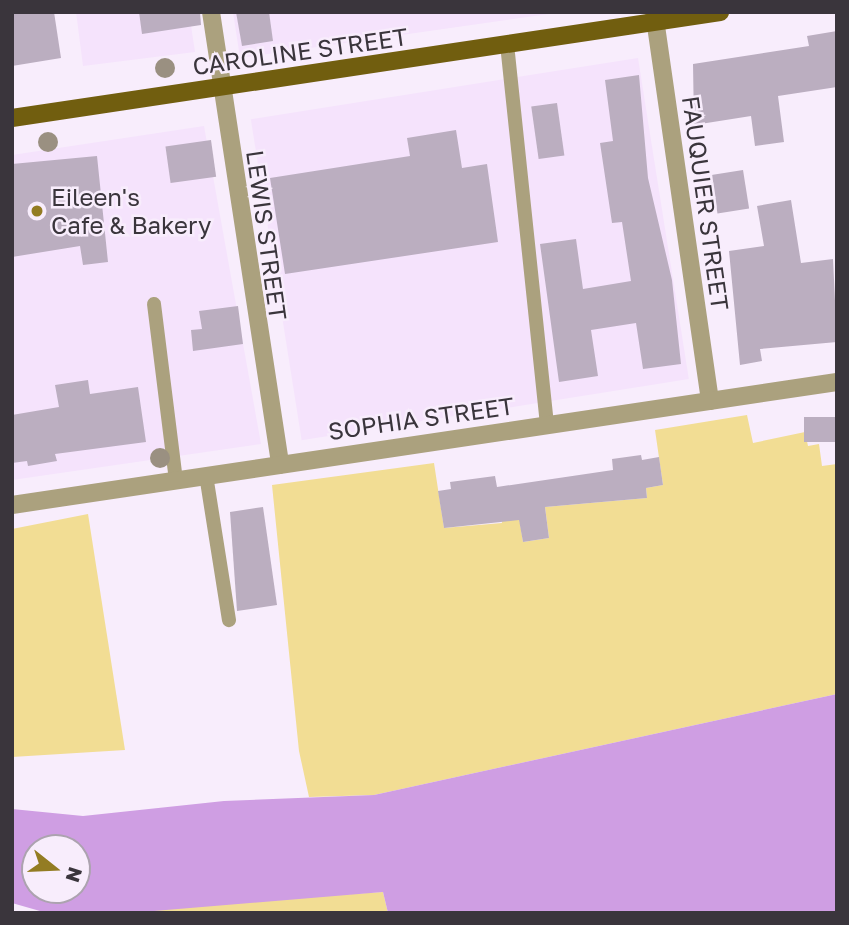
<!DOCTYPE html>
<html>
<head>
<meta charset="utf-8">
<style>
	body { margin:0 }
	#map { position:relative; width:849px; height:925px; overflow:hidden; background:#f8edfc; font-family:"Golos Text",sans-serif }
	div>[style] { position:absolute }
	.built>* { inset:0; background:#f5e3fc; transform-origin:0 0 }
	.green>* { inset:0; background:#f2dd94 }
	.water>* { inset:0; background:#cf9ee3 }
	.building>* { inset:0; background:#bbaec0; transform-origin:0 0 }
	.service>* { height:14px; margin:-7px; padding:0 7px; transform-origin:7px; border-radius:7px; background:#aba17e }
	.minor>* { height:18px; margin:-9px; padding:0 9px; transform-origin:9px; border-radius:9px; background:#aba17e }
	.primary>* { height:18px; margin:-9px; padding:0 9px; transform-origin:9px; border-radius:9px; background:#715e0f }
	.trees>* { width:20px; height:20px; margin:-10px; border-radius:50%; background:#9a9081 }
	.dots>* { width:19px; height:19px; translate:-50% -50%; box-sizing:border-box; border:4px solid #f8edfc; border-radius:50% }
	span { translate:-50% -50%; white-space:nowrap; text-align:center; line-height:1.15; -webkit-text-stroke:5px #f8edfc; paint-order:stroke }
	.street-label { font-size:24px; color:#3a353c }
	.poi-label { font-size:24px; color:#3a353c }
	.left { translate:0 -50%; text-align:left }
	.frame { position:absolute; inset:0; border:14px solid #3a353c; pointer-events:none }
	.north { position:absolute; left:21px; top:834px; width:70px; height:70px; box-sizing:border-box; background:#f8edfc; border:2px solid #aca3af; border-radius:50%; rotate:108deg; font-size:19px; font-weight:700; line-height:28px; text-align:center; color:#3a353c }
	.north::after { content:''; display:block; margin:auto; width:24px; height:32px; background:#937c23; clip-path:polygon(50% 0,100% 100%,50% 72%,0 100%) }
</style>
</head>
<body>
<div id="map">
	<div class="built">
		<i style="clip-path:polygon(76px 12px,189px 12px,195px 52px,83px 66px)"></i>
		<i style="clip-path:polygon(233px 12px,563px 12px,240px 58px)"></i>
		<i style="left:638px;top:58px;width:325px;height:392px;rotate:81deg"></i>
		<i style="clip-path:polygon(204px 126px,261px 444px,12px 480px,12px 155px)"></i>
	</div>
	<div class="green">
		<i style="clip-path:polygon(747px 415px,753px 443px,805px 432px,808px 446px,819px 444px,822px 466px,837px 464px,837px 694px,374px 795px,309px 797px,299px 751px,272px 485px,434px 463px,444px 528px,502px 523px,501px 514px,518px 511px,523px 542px,549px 538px,545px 507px,647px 498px,646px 488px,663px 485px,655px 430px)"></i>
		<i style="clip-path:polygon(88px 514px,125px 750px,12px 757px,12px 529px)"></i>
		<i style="clip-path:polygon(383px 892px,388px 913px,130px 913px,211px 903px)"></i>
	</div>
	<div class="water">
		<i style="clip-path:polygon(evenodd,837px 694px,837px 913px,388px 913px,383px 892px,130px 913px,47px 913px,12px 903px,12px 809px,83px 816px,224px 801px,374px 795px,837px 694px,35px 848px,77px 848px,77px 890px,35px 890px,35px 848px)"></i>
	</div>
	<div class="building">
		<i style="clip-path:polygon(12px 12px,54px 12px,61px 58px,12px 66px)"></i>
		<i style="clip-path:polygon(139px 12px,200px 12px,201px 25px,142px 34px)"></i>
		<i style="clip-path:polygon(236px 12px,269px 12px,273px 41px,242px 46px)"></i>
		<i style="clip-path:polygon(837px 31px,837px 87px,778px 96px,784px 142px,755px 146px,751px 116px,694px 125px,693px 64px,809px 46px,807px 36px)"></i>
		<i style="clip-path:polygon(639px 75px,648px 178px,672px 280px,681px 364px,643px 369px,636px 323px,591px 330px,598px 376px,559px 382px,540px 244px,576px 239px,583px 289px,631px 281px,622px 222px,612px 223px,600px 143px,613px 141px,605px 80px)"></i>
		<i style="left:557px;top:103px;width:53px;height:26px;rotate:82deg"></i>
		<i style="clip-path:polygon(456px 130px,462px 168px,487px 164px,498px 242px,285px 274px,270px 178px,410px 156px,407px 138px)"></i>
		<i style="left:211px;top:140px;width:37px;height:46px;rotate:82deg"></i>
		<i style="clip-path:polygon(97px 156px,108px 262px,83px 265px,80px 246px,12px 257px,12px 164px)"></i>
		<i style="left:743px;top:170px;width:39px;height:32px;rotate:81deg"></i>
		<i style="clip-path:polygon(791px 200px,801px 263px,833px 259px,837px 342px,760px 349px,762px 361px,740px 365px,729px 251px,764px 246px,757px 206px)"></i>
		<i style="clip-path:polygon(238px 306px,243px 344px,193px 351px,191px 330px,202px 329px,199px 311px)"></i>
		<i style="clip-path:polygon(88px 380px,90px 394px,138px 387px,146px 442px,55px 454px,57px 461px,28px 466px,27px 461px,12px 463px,12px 415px,59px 407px,55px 385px)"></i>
		<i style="left:837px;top:417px;width:25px;height:33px;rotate:90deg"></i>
		<i style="clip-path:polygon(641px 455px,642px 460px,659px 457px,663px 485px,646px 488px,647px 498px,545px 507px,549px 538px,523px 542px,519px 520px,444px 528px,438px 491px,451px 489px,450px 482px,495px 476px,497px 487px,613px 470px,612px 459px)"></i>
		<i style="clip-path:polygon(263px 507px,277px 605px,237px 611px,230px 512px)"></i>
	</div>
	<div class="service">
		<i style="left:507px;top:44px;width:382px;rotate:84deg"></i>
		<i style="left:154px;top:304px;width:177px;rotate:82.9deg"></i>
		<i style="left:206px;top:475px;width:147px;rotate:81deg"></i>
	</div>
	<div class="minor">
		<i style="left:211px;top:12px;width:458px;rotate:81.3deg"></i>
		<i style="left:654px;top:12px;width:393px;rotate:81.8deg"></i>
		<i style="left:12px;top:505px;width:834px;rotate:-8.48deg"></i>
	</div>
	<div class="primary">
		<i style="left:12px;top:118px;width:716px;rotate:-8.51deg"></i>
	</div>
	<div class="trees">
		<i style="left:165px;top:68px"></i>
		<i style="left:48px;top:142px"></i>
		<i style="left:160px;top:458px"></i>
	</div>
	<div class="dots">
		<i style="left:37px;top:211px;background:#937c23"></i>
	</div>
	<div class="street-label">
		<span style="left:300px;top:51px;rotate:-8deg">CAROLINE STREET</span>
		<span style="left:706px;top:203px;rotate:82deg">FAUQUIER STREET</span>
		<span style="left:267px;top:235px;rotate:82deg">LEWIS STREET</span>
		<span style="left:421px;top:418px;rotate:-8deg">SOPHIA STREET</span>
	</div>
	<div class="poi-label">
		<span class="left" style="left:51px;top:211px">Eileen's<br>Cafe &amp; Bakery</span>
	</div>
	<div class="frame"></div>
	<div class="north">N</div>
</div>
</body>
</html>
